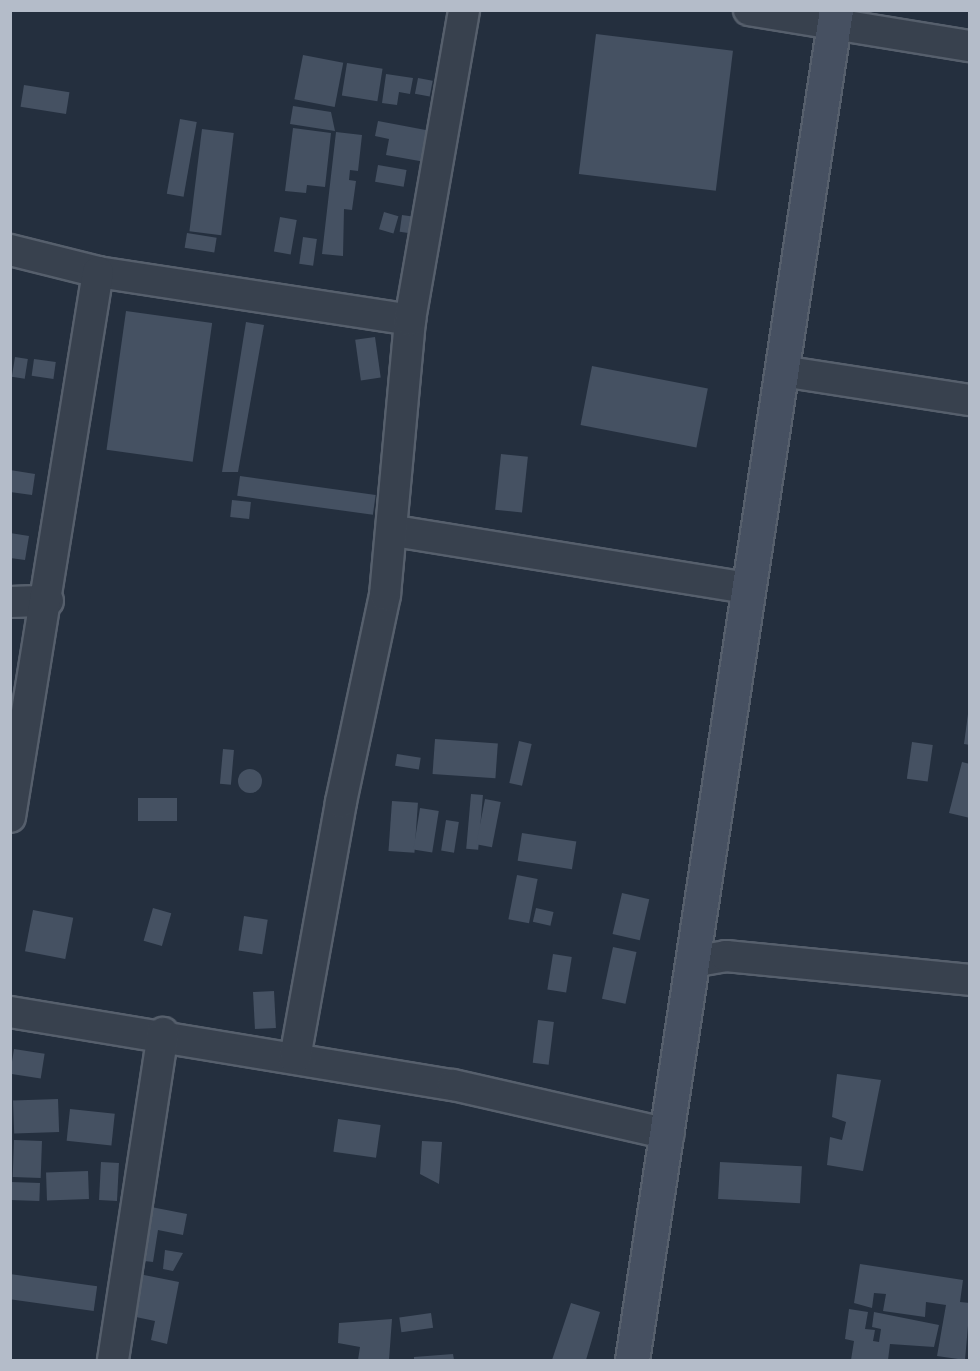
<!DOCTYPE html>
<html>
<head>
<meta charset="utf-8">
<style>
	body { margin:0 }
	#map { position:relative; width:980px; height:1371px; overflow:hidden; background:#242f3e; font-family:"Noto Sans",sans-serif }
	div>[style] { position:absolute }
	.building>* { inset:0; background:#455162; transform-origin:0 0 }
	.round { border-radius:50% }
	.roads { filter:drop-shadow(2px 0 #565f6c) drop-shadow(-2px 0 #565f6c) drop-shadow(0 2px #565f6c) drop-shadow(0 -2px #565f6c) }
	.street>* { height:30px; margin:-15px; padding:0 15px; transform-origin:15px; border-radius:15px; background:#38414e }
	.secondary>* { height:33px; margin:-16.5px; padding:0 16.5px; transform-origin:16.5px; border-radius:16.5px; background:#465061 }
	span { translate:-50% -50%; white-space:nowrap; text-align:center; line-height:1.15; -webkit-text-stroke:4.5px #1d2633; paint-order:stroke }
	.frame { position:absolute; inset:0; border:12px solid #b4bcc9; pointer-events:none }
</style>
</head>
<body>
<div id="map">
	<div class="building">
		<i style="left:596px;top:34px;width:138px;height:141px;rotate:7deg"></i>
		<i style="left:303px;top:55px;width:41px;height:45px;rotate:11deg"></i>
		<i style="left:347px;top:63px;width:36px;height:33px;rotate:9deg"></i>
		<i style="clip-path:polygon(386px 74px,413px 78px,410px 94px,399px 92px,397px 105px,382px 103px)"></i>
		<i style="left:418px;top:78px;width:15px;height:16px;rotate:11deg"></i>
		<i style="left:24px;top:85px;width:46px;height:22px;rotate:9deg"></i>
		<i style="clip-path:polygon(293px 106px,331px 112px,335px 131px,290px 124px)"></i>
		<i style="left:180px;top:119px;width:17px;height:76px;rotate:10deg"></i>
		<i style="clip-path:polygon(378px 121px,431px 131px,425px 162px,386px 155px,389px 139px,375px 136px)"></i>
		<i style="clip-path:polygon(293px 128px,331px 133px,325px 187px,307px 185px,306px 193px,285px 191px)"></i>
		<i style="left:202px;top:129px;width:32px;height:103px;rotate:7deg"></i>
		<i style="clip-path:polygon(336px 132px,362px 135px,358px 171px,350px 170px,349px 180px,356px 181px,352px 210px,344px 209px,343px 256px,322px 254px)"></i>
		<i style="left:378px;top:165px;width:29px;height:17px;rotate:10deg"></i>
		<i style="left:384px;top:212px;width:15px;height:18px;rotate:16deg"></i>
		<i style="left:402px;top:215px;width:14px;height:17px;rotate:8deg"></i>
		<i style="left:280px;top:217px;width:17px;height:35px;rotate:10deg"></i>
		<i style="left:187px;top:233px;width:30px;height:15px;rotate:9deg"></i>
		<i style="left:303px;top:237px;width:14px;height:27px;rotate:8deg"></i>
		<i style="left:126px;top:311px;width:87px;height:140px;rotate:8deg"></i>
		<i style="clip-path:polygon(246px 322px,264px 325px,238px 472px,222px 472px)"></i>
		<i style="left:375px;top:337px;width:41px;height:20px;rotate:82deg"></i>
		<i style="left:15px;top:357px;width:13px;height:20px;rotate:9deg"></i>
		<i style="left:34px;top:359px;width:22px;height:17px;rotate:8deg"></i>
		<i style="left:592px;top:366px;width:118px;height:60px;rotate:11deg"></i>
		<i style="left:501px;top:454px;width:27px;height:56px;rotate:6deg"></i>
		<i style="clip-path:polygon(10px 470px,35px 474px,32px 495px,10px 492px)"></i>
		<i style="left:240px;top:476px;width:137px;height:20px;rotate:8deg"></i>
		<i style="left:232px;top:500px;width:19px;height:17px;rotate:6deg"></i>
		<i style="clip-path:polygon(10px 533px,29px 536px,25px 560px,10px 558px)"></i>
		<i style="clip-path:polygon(968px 714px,970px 714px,970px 745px,964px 744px)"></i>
		<i style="left:435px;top:739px;width:63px;height:35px;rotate:4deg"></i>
		<i style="left:519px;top:741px;width:13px;height:43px;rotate:13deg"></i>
		<i style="left:912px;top:742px;width:21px;height:37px;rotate:8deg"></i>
		<i style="left:223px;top:749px;width:11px;height:35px;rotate:5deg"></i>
		<i style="left:397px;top:754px;width:24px;height:12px;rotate:9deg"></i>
		<i style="clip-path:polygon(962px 762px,970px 764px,970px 818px,949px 813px)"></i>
		<i class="round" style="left:238px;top:769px;width:24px;height:24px"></i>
		<i style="left:471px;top:794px;width:12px;height:55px;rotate:5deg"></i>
		<i style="left:177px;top:798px;width:23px;height:39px;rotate:90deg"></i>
		<i style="left:485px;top:799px;width:16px;height:46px;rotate:11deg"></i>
		<i style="left:392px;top:801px;width:26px;height:50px;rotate:4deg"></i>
		<i style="left:420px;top:808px;width:19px;height:42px;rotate:9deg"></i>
		<i style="left:446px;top:820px;width:13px;height:31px;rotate:9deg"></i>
		<i style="left:522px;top:833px;width:55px;height:28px;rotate:9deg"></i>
		<i style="left:517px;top:875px;width:21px;height:45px;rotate:11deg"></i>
		<i style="left:622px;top:893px;width:28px;height:42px;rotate:13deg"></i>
		<i style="left:153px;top:908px;width:19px;height:34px;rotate:16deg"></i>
		<i style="left:536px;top:908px;width:18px;height:14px;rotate:13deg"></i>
		<i style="left:33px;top:910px;width:41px;height:42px;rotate:11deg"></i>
		<i style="left:244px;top:916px;width:24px;height:35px;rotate:9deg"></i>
		<i style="left:613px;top:947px;width:24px;height:53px;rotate:12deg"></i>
		<i style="left:553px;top:954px;width:19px;height:36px;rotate:9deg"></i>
		<i style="left:274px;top:991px;width:37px;height:21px;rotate:87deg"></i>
		<i style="left:538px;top:1020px;width:16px;height:43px;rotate:7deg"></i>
		<i style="left:14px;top:1049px;width:31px;height:25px;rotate:9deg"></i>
		<i style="clip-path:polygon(837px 1074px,881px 1080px,863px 1171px,827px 1165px,830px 1137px,842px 1140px,846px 1122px,832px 1117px)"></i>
		<i style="left:58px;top:1099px;width:33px;height:45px;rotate:88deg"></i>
		<i style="left:70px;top:1109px;width:45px;height:32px;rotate:6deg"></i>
		<i style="left:338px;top:1119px;width:43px;height:33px;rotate:8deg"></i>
		<i style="left:14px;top:1140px;width:28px;height:37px;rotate:2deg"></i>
		<i style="clip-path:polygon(422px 1141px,442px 1142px,439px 1184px,420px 1174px)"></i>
		<i style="left:101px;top:1162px;width:18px;height:38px;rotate:3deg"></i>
		<i style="left:720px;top:1162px;width:82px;height:37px;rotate:3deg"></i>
		<i style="left:88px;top:1171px;width:28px;height:42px;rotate:88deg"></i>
		<i style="left:11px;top:1182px;width:29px;height:18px;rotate:2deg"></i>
		<i style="clip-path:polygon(146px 1206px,187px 1214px,183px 1235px,158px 1230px,153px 1262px,136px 1260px)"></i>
		<i style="clip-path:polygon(165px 1250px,183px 1253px,173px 1271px,163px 1269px)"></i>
		<i style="clip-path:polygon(860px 1264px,963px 1280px,960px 1302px,970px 1303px,965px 1360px,937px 1356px,946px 1305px,926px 1302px,925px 1317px,883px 1311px,886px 1294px,874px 1293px,872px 1308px,854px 1303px)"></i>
		<i style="left:10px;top:1274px;width:88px;height:25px;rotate:8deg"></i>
		<i style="clip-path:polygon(139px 1274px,179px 1282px,167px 1344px,151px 1340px,155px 1321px,131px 1316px)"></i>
		<i style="clip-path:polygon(571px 1303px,600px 1312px,586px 1360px,552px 1360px)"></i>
		<i style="clip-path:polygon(849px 1309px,868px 1312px,865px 1329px,875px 1330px,873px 1341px,879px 1342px,881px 1329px,872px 1327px,874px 1312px,939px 1325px,934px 1347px,890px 1344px,888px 1360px,851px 1360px,854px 1341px,845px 1339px)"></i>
		<i style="left:431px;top:1313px;width:15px;height:32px;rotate:82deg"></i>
		<i style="clip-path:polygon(392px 1319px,389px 1360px,358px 1360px,360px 1347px,338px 1343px,339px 1323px)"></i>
		<i style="clip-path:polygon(453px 1354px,454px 1360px,414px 1360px,414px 1357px)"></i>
	</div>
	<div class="roads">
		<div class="street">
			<i style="left:749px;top:10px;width:224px;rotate:9.3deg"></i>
			<i style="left:10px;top:250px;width:91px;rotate:14deg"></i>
			<i style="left:98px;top:272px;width:316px;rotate:8.7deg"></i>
			<i style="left:782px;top:371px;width:190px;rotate:8.8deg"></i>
			<i style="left:395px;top:531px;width:358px;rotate:9.2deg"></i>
			<i style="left:10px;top:602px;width:38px;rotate:-2deg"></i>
			<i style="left:10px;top:817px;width:552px;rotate:-80.83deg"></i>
			<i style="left:692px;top:962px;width:35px;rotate:-10deg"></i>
			<i style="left:726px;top:956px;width:245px;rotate:5.6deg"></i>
			<i style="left:10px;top:1012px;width:449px;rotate:9.4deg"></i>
			<i style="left:453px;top:1085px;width:221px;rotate:12.8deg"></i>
			<i style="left:295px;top:1058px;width:260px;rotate:-79.8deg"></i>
			<i style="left:341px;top:802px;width:212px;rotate:-78deg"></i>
			<i style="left:385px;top:595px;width:276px;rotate:-84.8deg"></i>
			<i style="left:410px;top:320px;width:315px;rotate:-80.1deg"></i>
			<i style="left:113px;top:1360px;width:331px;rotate:-81.3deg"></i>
		</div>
		<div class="secondary">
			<i style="left:632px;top:1360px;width:1365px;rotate:-81.41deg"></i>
		</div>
	</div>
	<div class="frame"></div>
</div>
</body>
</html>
